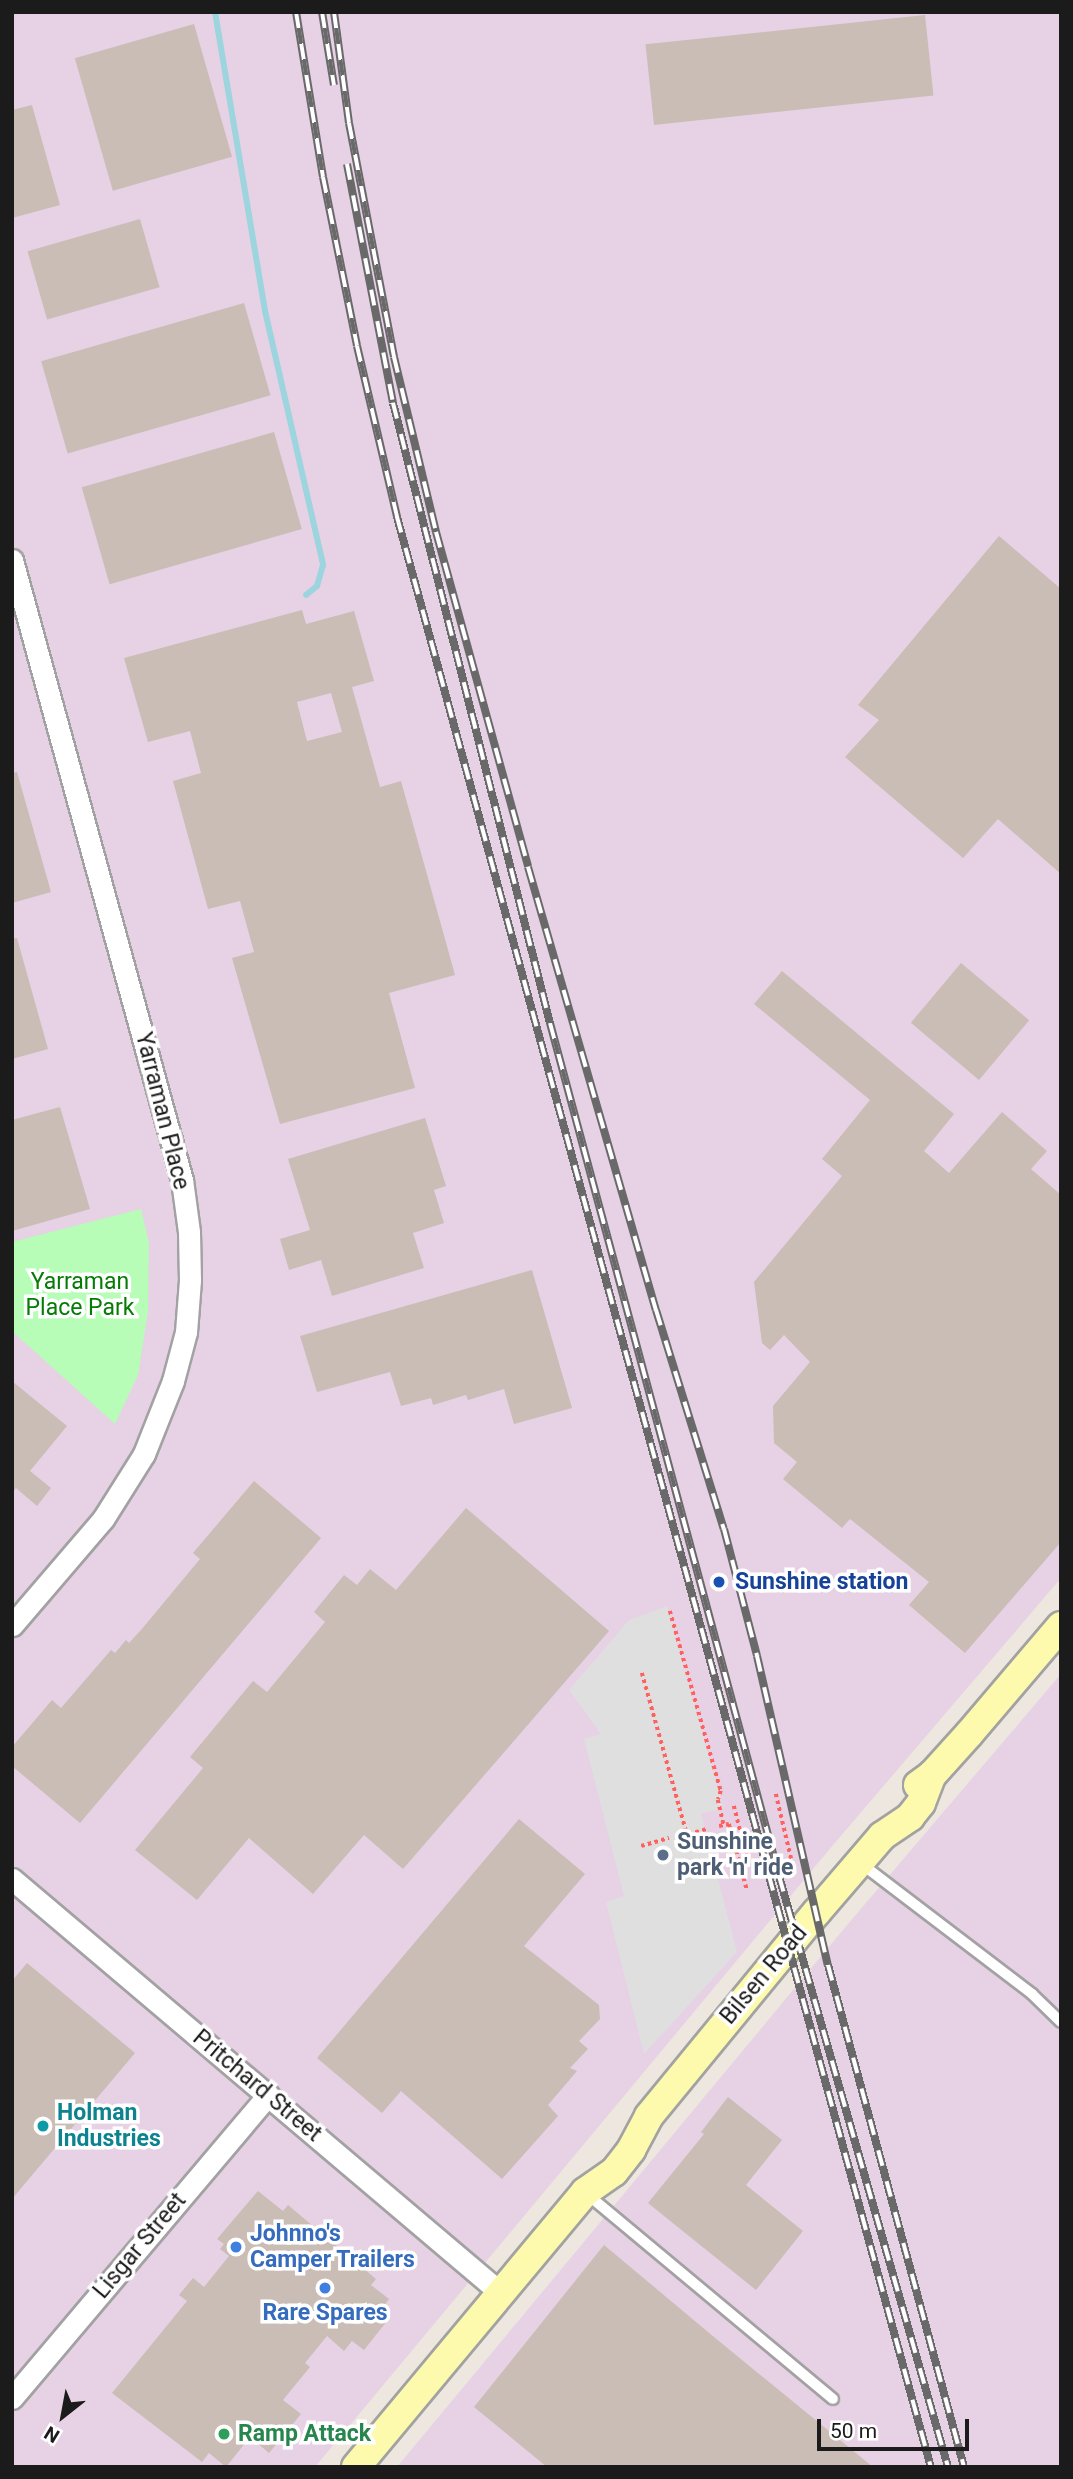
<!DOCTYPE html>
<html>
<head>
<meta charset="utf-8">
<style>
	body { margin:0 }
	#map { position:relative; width:1073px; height:2479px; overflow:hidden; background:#ede7df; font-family:Roboto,sans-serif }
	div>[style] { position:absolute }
	.industrial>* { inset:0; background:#e7d1e5 }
	.park>* { inset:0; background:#b7fcb7 }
	.parking>* { inset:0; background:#dfdfdf }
	.stream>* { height:6px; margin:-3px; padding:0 3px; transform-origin:3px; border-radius:3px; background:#9cd5de }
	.building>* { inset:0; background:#c9bdb5; transform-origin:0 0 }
	.path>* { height:3.5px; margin-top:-1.75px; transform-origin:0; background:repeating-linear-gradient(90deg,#ff625e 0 3.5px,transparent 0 7px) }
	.roads { filter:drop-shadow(2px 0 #a2a2a2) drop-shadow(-2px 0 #a2a2a2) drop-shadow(0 2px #a2a2a2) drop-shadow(0 -2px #a2a2a2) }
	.lane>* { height:10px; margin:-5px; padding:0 5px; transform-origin:5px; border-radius:5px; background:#fff }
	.street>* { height:21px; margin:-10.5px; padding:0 10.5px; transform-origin:10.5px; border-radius:10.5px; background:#fff }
	.secondary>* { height:28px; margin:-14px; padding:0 14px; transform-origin:14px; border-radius:14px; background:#fdfaae }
	.rail>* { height:8px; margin-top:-4px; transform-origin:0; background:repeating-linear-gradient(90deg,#fff 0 16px,#696969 0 32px); box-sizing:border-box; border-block:2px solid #696969 }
	.dots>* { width:19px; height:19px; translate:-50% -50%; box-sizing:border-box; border:4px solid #fff; border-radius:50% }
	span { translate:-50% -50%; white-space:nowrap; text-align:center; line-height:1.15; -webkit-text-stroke:7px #fff; paint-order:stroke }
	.street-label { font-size:23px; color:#1b1b1b }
	.park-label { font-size:23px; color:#057c05 }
	.transit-label { font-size:23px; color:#164399; font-weight:700 }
	.left { translate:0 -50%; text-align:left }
	.service-label { font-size:23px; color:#4e5e75; font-weight:700 }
	.culture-label { font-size:23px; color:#0d838f; font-weight:700 }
	.shop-label { font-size:23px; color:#366cbe; font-weight:700 }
	.leisure-label { font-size:23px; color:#27864d; font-weight:700 }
	.frame { position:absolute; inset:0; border:14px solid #1b1b1b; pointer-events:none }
	.north { position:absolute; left:28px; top:2381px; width:70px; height:70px; -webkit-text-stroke:5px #fff; paint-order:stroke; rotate:211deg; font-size:19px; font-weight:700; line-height:28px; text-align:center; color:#1b1b1b }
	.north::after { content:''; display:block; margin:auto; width:24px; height:32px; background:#1b1b1b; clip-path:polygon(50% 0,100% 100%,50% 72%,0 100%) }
	.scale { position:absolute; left:817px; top:2419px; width:152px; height:32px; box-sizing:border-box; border:4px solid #1b1b1b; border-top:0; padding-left:9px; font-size:21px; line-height:24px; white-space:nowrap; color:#1b1b1b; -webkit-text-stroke:5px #fff; paint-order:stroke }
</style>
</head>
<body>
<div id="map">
	<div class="industrial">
		<i style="clip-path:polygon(12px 12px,1061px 12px,1061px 1578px,828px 1851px,315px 2467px,12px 2467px)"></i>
		<i style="clip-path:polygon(1061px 1674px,1061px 2467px,397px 2467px,848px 1924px)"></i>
	</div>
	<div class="park">
		<i style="clip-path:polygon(141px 1209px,149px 1243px,148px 1311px,138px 1375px,115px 1424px,12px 1331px,12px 1242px)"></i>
	</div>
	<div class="parking">
		<i style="clip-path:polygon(667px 1606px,723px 1808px,701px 1814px,737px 1952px,644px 2054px,606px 1902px,624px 1896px,584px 1739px,601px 1734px,569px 1690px,629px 1620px)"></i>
	</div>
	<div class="stream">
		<i style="left:215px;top:12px;width:303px;rotate:80.5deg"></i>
		<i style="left:265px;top:311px;width:261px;rotate:77.1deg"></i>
		<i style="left:323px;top:565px;width:22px;rotate:106deg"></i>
		<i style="left:317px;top:586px;width:14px;rotate:141deg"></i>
	</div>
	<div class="building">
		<i style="left:925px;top:15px;width:81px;height:281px;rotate:84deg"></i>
		<i style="left:194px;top:24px;width:138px;height:124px;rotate:74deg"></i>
		<i style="clip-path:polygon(32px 105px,60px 205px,12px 218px,12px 110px)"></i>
		<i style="left:140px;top:219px;width:71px;height:117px;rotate:74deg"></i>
		<i style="left:244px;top:303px;width:96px;height:211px;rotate:74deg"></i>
		<i style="left:274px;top:432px;width:101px;height:200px;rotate:74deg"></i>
		<i style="clip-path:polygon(999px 536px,1061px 589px,1061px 874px,998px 819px,963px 858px,845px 757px,879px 720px,858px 705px)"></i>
		<i style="clip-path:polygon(evenodd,302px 610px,306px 624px,354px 611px,374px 681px,352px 687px,380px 787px,401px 781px,455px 975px,389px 993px,415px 1088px,280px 1124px,232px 958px,254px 952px,240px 901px,208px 909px,173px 781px,201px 773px,190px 731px,148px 742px,124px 658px,302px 610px,331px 693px,342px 732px,307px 741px,297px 702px,331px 693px)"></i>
		<i style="clip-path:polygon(17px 772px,51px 892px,12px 903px,12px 773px)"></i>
		<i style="clip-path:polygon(17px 938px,48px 1049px,12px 1059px,12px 939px)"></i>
		<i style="left:961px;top:963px;width:89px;height:78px;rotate:40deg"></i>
		<i style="clip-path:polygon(782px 971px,954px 1114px,924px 1151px,949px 1173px,1002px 1112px,1047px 1151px,1031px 1169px,1061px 1195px,1061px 1542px,965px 1653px,909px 1605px,929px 1582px,850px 1519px,842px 1528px,783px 1479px,797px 1462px,774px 1443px,773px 1406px,810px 1362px,784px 1335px,770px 1350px,762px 1343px,754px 1282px,842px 1176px,822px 1159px,870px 1100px,754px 1004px)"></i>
		<i style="clip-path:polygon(60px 1107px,90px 1209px,12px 1231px,12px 1120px)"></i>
		<i style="clip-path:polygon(425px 1118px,446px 1186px,434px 1190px,444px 1223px,413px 1233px,424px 1268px,332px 1296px,321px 1260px,289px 1270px,280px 1239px,310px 1230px,288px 1159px)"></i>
		<i style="clip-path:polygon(532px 1270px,572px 1408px,514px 1424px,504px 1389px,468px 1400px,466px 1395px,433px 1405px,431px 1398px,401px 1406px,390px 1372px,317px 1392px,300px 1336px)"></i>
		<i style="clip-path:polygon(12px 1381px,67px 1426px,30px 1471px,51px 1488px,37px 1506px,16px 1488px,12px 1493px)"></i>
		<i style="clip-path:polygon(254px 1481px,321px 1538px,80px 1823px,12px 1766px,12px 1747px,52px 1700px,61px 1708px,111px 1650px,115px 1653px,126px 1640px,129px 1643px,141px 1630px,200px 1559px,193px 1553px)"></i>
		<i style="clip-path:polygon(466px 1508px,609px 1631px,403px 1869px,364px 1835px,313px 1894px,249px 1838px,197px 1900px,135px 1850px,203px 1768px,190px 1757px,253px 1681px,267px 1692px,325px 1622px,314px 1612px,344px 1575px,357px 1585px,370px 1569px,396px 1590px)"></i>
		<i style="clip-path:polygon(519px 1819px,585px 1874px,524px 1946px,599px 2005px,600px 2019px,579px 2041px,588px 2049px,570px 2068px,577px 2071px,548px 2105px,558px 2116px,502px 2179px,401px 2091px,382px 2113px,317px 2058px)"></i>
		<i style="clip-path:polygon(27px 1963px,135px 2053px,12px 2199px,12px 1981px)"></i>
		<i style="clip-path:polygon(728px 2097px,782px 2140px,746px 2185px,803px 2231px,756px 2290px,648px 2203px,704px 2134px,701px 2132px)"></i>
		<i style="clip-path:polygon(258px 2191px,283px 2211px,288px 2205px,376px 2279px,371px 2285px,389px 2299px,378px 2314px,387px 2321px,364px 2350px,352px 2341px,344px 2351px,327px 2336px,305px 2363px,310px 2367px,283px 2400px,301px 2414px,269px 2453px,250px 2437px,226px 2467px,209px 2453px,202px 2462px,112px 2393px,187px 2301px,179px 2295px,193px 2278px,204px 2287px,229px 2256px,220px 2249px,224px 2244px,217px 2239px)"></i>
		<i style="clip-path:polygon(604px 2245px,714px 2337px,873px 2467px,547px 2467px,474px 2407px)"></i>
	</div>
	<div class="path">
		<i style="left:670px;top:1611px;width:187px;rotate:74.2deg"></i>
		<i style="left:721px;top:1791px;width:9px;rotate:108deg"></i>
		<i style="left:718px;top:1800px;width:26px;rotate:77deg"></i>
		<i style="left:642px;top:1673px;width:167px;rotate:74.4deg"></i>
		<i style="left:776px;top:1794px;width:78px;rotate:76.7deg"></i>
		<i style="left:734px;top:1806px;width:53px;rotate:75.7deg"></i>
		<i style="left:747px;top:1857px;width:18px;rotate:99deg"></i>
		<i style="left:719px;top:1826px;width:10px;rotate:-11deg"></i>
		<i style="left:729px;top:1824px;width:68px;rotate:74.7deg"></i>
		<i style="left:682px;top:1836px;width:26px;rotate:-16deg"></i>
		<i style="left:641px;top:1846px;width:29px;rotate:-16deg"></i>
	</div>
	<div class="roads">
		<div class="lane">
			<i style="left:859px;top:1862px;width:218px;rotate:37.3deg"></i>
			<i style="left:1032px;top:1994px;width:40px;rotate:44deg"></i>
			<i style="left:587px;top:2194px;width:320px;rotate:39.8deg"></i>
		</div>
		<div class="street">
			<i style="left:12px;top:560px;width:643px;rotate:74.67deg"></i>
			<i style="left:182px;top:1180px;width:52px;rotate:82.3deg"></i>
			<i style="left:189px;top:1232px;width:48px;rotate:88.8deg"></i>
			<i style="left:190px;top:1280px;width:52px;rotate:94.4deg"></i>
			<i style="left:186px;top:1332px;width:51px;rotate:104.9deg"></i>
			<i style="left:173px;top:1381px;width:79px;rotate:111.7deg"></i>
			<i style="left:144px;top:1454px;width:77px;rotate:122.2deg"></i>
			<i style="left:103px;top:1519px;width:140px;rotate:130.6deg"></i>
			<i style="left:12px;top:1879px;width:642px;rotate:40.26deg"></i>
			<i style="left:12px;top:2398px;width:397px;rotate:-49.8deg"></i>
		</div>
		<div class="secondary">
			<i style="left:918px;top:1785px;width:17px;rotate:-36deg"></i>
			<i style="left:932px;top:1775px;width:55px;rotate:-47.9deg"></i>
			<i style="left:969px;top:1734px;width:142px;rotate:-49.6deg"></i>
			<i style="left:356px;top:2467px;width:358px;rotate:-50.2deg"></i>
			<i style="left:585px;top:2192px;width:35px;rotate:-35deg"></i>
			<i style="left:614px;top:2172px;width:28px;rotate:-52deg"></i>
			<i style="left:631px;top:2150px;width:38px;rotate:-62deg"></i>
			<i style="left:649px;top:2116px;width:263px;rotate:-50.6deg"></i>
			<i style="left:816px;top:1913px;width:101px;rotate:-49.4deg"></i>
			<i style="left:882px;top:1836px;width:34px;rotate:-34deg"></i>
			<i style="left:910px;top:1817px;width:18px;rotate:-52deg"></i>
			<i style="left:921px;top:1803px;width:30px;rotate:-69deg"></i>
		</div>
	</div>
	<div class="rail">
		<i style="left:296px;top:12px;width:167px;rotate:80.7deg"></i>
		<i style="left:323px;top:177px;width:172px;rotate:78.6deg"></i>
		<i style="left:357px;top:346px;width:176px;rotate:76.8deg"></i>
		<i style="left:397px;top:517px;width:2022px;rotate:74.69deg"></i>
		<i style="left:322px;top:12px;width:74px;rotate:80.7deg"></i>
		<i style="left:334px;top:12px;width:112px;rotate:82.3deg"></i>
		<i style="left:349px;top:123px;width:238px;rotate:79.1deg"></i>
		<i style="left:394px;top:357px;width:180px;rotate:76.5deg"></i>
		<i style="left:436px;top:532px;width:347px;rotate:74.6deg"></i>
		<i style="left:528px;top:867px;width:461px;rotate:73.9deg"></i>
		<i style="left:656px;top:1310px;width:229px;rotate:72.8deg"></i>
		<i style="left:724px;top:1529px;width:131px;rotate:75.4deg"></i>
		<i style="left:757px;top:1656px;width:317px;rotate:77.1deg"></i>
		<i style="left:828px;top:1965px;width:520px;rotate:74.84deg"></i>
		<i style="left:347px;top:164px;width:243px;rotate:79.1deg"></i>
		<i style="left:393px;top:403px;width:640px;rotate:75.79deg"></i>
		<i style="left:550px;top:1023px;width:883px;rotate:74.97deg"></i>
		<i style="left:779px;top:1876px;width:615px;rotate:74.04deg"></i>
	</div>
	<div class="dots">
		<i style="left:719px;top:1582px;background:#1a4fb4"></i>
		<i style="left:663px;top:1855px;background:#5c6f8a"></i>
		<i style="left:43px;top:2126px;background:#0f9aa8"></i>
		<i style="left:236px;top:2247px;background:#3f7fe0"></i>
		<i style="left:325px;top:2288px;background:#3f7fe0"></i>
		<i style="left:224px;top:2434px;background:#2e9e5b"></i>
	</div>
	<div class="street-label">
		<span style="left:162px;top:1111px;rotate:76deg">Yarraman Place</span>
		<span style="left:764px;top:1975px;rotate:-50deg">Bilsen Road</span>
		<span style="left:257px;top:2086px;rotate:40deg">Pritchard Street</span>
		<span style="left:140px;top:2246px;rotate:-50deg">Lisgar Street</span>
	</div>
	<div class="park-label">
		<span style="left:80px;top:1295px">Yarraman<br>Place Park</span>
	</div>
	<div class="transit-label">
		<span class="left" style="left:735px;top:1582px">Sunshine station</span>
	</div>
	<div class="service-label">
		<span class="left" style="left:677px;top:1855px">Sunshine<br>park 'n' ride</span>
	</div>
	<div class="culture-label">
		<span class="left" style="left:57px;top:2126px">Holman<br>Industries</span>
	</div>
	<div class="shop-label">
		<span class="left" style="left:250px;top:2247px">Johnno's<br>Camper Trailers</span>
		<span style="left:325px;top:2313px">Rare Spares</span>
	</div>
	<div class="leisure-label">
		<span class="left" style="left:238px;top:2434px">Ramp Attack</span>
	</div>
	<div class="frame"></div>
	<div class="north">N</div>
	<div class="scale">50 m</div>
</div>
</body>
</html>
